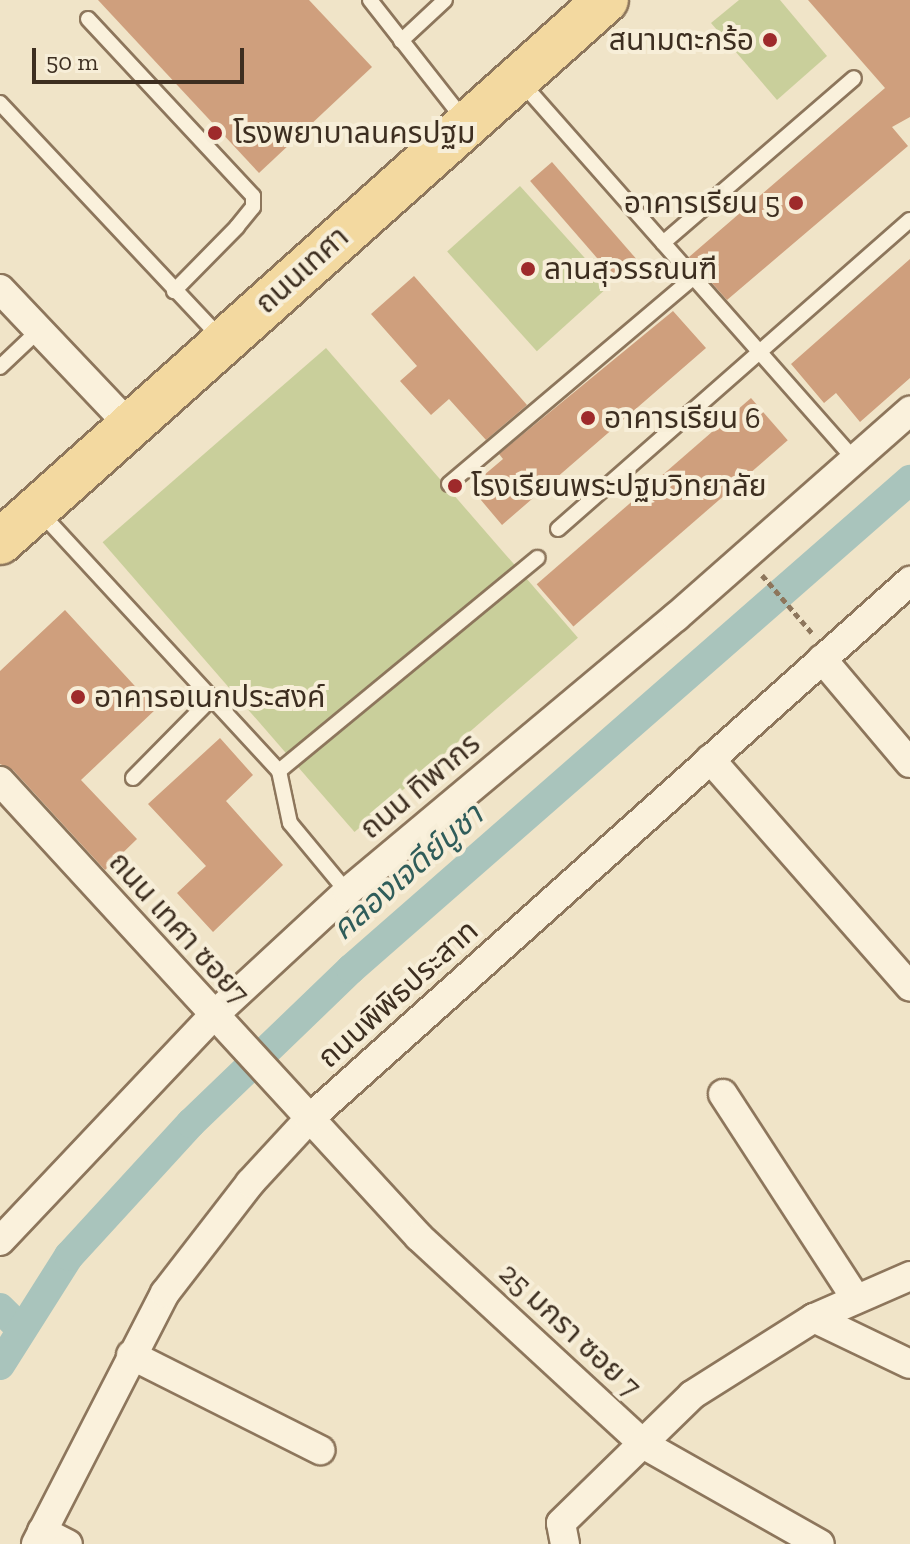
<!DOCTYPE html>
<html>
<head>
<meta charset="utf-8">
<style>
	body { margin:0 }
	#map { position:relative; width:910px; height:1544px; overflow:hidden; background:#f0e4c8; font-family:"Zilla Slab","Noto Sans Thai",serif }
	div>[style] { position:absolute }
	.green>* { inset:0; background:#c9cf9b; transform-origin:0 0 }
	.canal>* { height:30px; margin:-15px; padding:0 15px; transform-origin:15px; border-radius:15px; background:#a9c4bc }
	.building>* { inset:0; background:#cf9f7d; transform-origin:0 0 }
	.path>* { height:5px; margin-top:-2.5px; transform-origin:0; background:repeating-linear-gradient(90deg,#8d765c 0 6px,transparent 0 10px) }
	.roads { filter:drop-shadow(2px 0 #8d765c) drop-shadow(-2px 0 #8d765c) drop-shadow(0 2px #8d765c) drop-shadow(0 -2px #8d765c) }
	.lane>* { height:14px; margin:-7px; padding:0 7px; transform-origin:7px; border-radius:7px; background:#faf1dc }
	.street>* { height:28px; margin:-14px; padding:0 14px; transform-origin:14px; border-radius:14px; background:#faf1dc }
	.primary>* { height:44px; margin:-22px; padding:0 22px; transform-origin:22px; border-radius:22px; background:#f3d9a0 }
	.dots>* { width:22px; height:22px; translate:-50% -50%; box-sizing:border-box; border:4px solid #f7eed8; border-radius:50% }
	span { translate:-50% -50%; white-space:nowrap; text-align:center; line-height:1.15; -webkit-text-stroke:8px #f7eed8; paint-order:stroke }
	.poi-label { font-size:30px; color:#3d2e20 }
	.right { translate:-100% -50%; text-align:right }
	.left { translate:0 -50%; text-align:left }
	.street-label { font-size:30px; color:#3d2e20 }
	.water-label { font-size:32px; color:#2f5d5a; font-style:italic }
	.scale { position:absolute; left:32px; top:48px; width:212px; height:36px; box-sizing:border-box; border:4px solid #3d2e20; border-top:0; padding-left:10px; font-size:24px; line-height:28px; white-space:nowrap; color:#3d2e20; -webkit-text-stroke:6px #f7eed8; paint-order:stroke }
</style>
</head>
<body>
<div id="map">
	<div class="green">
		<i style="clip-path:polygon(739px 0,780px 0,827px 56px,777px 100px,711px 23px)"></i>
		<i style="left:520px;top:186px;width:134px;height:98px;rotate:48deg"></i>
		<i style="left:326px;top:348px;width:384px;height:296px;rotate:49deg"></i>
	</div>
	<div class="canal">
		<i style="left:0;top:1308px;width:30px;rotate:45deg"></i>
		<i style="left:0;top:1365px;width:129px;rotate:-57.7deg"></i>
		<i style="left:69px;top:1256px;width:180px;rotate:-47.5deg"></i>
		<i style="left:191px;top:1123px;width:222px;rotate:-43.9deg"></i>
		<i style="left:351px;top:969px;width:743px;rotate:-41.18deg"></i>
	</div>
	<div class="building">
		<i style="clip-path:polygon(98px 0,309px 0,372px 67px,259px 173px)"></i>
		<i style="clip-path:polygon(808px 0,910px 0,910px 117px,892px 127px,908px 146px,727px 300px,689px 257px,885px 88px)"></i>
		<i style="left:552px;top:162px;width:128px;height:29px;rotate:49deg"></i>
		<i style="clip-path:polygon(910px 259px,910px 378px,860px 422px,836px 393px,824px 403px,791px 364px)"></i>
		<i style="clip-path:polygon(414px 276px,527px 405px,486px 440px,449px 399px,431px 415px,400px 381px,417px 366px,371px 314px)"></i>
		<i style="clip-path:polygon(673px 311px,706px 348px,502px 525px,470px 487px,503px 459px,499px 454px)"></i>
		<i style="left:751px;top:398px;width:56px;height:284px;rotate:49deg"></i>
		<i style="clip-path:polygon(65px 610px,156px 709px,81px 780px,137px 839px,105px 870px,13px 770px,0 764px,0 671px)"></i>
		<i style="clip-path:polygon(220px 738px,253px 775px,226px 801px,283px 865px,213px 932px,177px 893px,206px 866px,148px 804px)"></i>
	</div>
	<div class="path">
		<i style="left:762px;top:575px;width:78px;rotate:49.2deg"></i>
	</div>
	<div class="roads">
		<div class="lane">
			<i style="left:370px;top:0;width:152px;rotate:51.9deg"></i>
			<i style="left:88px;top:19px;width:242px;rotate:47deg"></i>
			<i style="left:253px;top:196px;width:11px;rotate:90deg"></i>
			<i style="left:253px;top:207px;width:26px;rotate:129deg"></i>
			<i style="left:237px;top:227px;width:90px;rotate:134.5deg"></i>
			<i style="left:401px;top:41px;width:60px;rotate:-43deg"></i>
			<i style="left:522px;top:83px;width:503px;rotate:48.55deg"></i>
			<i style="left:0;top:103px;width:321px;rotate:46.8deg"></i>
			<i style="left:663px;top:243px;width:252px;rotate:-40.8deg"></i>
			<i style="left:0;top:367px;width:54px;rotate:-43.5deg"></i>
			<i style="left:449px;top:484px;width:322px;rotate:-40.2deg"></i>
			<i style="left:40px;top:512px;width:352px;rotate:47.3deg"></i>
			<i style="left:279px;top:771px;width:53px;rotate:78.1deg"></i>
			<i style="left:290px;top:823px;width:89px;rotate:50.4deg"></i>
			<i style="left:558px;top:529px;width:468px;rotate:-41.3deg"></i>
			<i style="left:279px;top:771px;width:335px;rotate:-39.5deg"></i>
			<i style="left:133px;top:778px;width:112px;rotate:-45.4deg"></i>
		</div>
		<div class="street">
			<i style="left:0;top:289px;width:187px;rotate:46.5deg"></i>
			<i style="left:822px;top:659px;width:136px;rotate:49.8deg"></i>
			<i style="left:710px;top:759px;width:303px;rotate:48.7deg"></i>
			<i style="left:0;top:781px;width:619px;rotate:47.42deg"></i>
			<i style="left:419px;top:1237px;width:305px;rotate:42.7deg"></i>
			<i style="left:643px;top:1444px;width:203px;rotate:29.5deg"></i>
			<i style="left:723px;top:1094px;width:244px;rotate:57deg"></i>
			<i style="left:0;top:1241px;width:310px;rotate:-46.6deg"></i>
			<i style="left:213px;top:1016px;width:183px;rotate:-42.8deg"></i>
			<i style="left:347px;top:892px;width:429px;rotate:-39.9deg"></i>
			<i style="left:676px;top:617px;width:312px;rotate:-41.4deg"></i>
			<i style="left:814px;top:1318px;width:106px;rotate:25.6deg"></i>
			<i style="left:131px;top:1355px;width:212px;rotate:26.7deg"></i>
			<i style="left:42px;top:1531px;width:29px;rotate:27deg"></i>
			<i style="left:36px;top:1544px;width:282px;rotate:-62.8deg"></i>
			<i style="left:165px;top:1293px;width:139px;rotate:-52.3deg"></i>
			<i style="left:250px;top:1183px;width:87px;rotate:-47.3deg"></i>
			<i style="left:309px;top:1119px;width:807px;rotate:-41.83deg"></i>
			<i style="left:565px;top:1544px;width:21px;rotate:-101deg"></i>
			<i style="left:561px;top:1523px;width:183px;rotate:-44.3deg"></i>
			<i style="left:692px;top:1395px;width:144px;rotate:-32.3deg"></i>
			<i style="left:814px;top:1318px;width:105px;rotate:-23.6deg"></i>
		</div>
		<div class="primary">
			<i style="left:0;top:542px;width:813px;rotate:-41.81deg"></i>
		</div>
	</div>
	<div class="dots">
		<i style="left:770px;top:40px;background:#9e2a2b"></i>
		<i style="left:215px;top:133px;background:#9e2a2b"></i>
		<i style="left:796px;top:203px;background:#9e2a2b"></i>
		<i style="left:528px;top:269px;background:#9e2a2b"></i>
		<i style="left:588px;top:418px;background:#9e2a2b"></i>
		<i style="left:455px;top:486px;background:#9e2a2b"></i>
		<i style="left:78px;top:697px;background:#9e2a2b"></i>
	</div>
	<div class="poi-label">
		<span class="right" style="left:754px;top:40px">สนามตะกร้อ</span>
		<span class="left" style="left:233px;top:133px">โรงพยาบาลนครปฐม</span>
		<span class="right" style="left:780px;top:203px">อาคารเรียน 5</span>
		<span class="left" style="left:544px;top:269px">ลานสุวรรณนฑี</span>
		<span class="left" style="left:604px;top:418px">อาคารเรียน 6</span>
		<span class="left" style="left:471px;top:486px">โรงเรียนพระปฐมวิทยาลัย</span>
		<span class="left" style="left:94px;top:697px">อาคารอเนกประสงค์</span>
	</div>
	<div class="street-label">
		<span style="left:302px;top:270px;rotate:-42deg">ถนนเทศา</span>
		<span style="left:420px;top:786px;rotate:-40deg">ถนน ทิพากร</span>
		<span style="left:179px;top:928px;rotate:48deg">ถนน เทศา ซอย7</span>
		<span style="left:398px;top:994px;rotate:-42deg">ถนนพิพิธประสาท</span>
		<span style="left:570px;top:1330px;rotate:43deg">25 มกรา ซอย 7</span>
	</div>
	<div class="water-label">
		<span style="left:407px;top:872px;rotate:-41deg">คลองเจดีย์บูชา</span>
	</div>
	<div class="scale">50 m</div>
</div>
</body>
</html>
